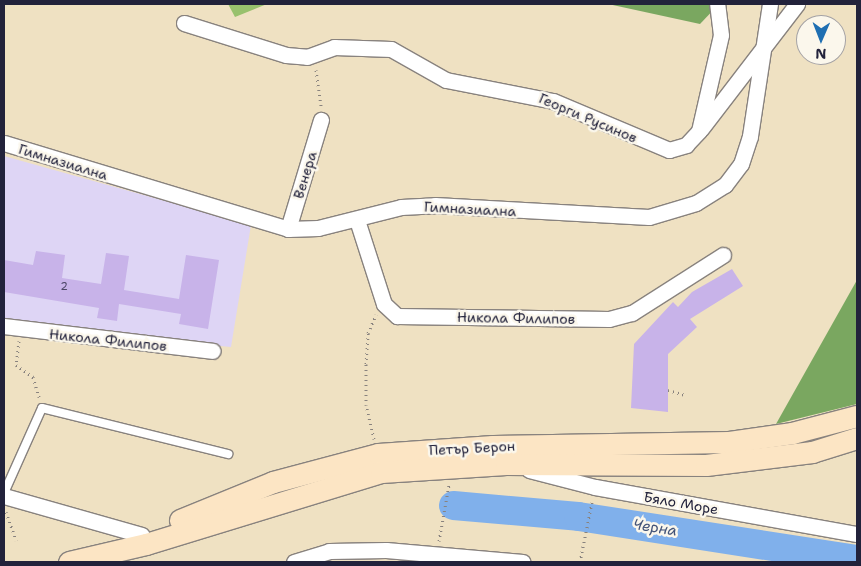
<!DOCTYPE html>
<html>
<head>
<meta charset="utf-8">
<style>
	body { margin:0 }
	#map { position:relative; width:861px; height:566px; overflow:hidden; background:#efe1c2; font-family:"Shantell Sans",sans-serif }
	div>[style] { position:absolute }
	.built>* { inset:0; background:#ded5f5 }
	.green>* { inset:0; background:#98c16d }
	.forest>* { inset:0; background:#7aa760 }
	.river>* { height:29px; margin:-14.5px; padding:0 14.5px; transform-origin:14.5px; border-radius:14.5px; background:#80b0eb }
	.building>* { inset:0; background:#c8b3e9 }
	.path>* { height:3px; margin-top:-1.5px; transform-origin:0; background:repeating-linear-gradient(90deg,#88827e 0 1px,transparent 0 5px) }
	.roads { filter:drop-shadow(1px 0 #88827e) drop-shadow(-1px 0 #88827e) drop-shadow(0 1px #88827e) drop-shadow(0 -1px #88827e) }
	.lane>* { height:8px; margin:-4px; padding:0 4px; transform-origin:4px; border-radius:4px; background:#fff }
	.street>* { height:15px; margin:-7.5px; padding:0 7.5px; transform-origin:7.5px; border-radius:7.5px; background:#fff }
	.secondary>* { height:21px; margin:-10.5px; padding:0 10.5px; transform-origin:10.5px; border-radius:10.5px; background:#fce5c4 }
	span { translate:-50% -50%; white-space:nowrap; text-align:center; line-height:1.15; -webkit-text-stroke:5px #fbf7ec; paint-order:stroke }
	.number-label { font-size:11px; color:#4c4666 }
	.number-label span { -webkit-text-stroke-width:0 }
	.street-label { font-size:14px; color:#22223b }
	.water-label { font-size:15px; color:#435479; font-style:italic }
	.frame { position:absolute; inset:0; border:5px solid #22223b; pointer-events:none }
	.north { position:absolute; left:796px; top:15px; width:50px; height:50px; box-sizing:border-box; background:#fbf7ec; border:1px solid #a4a2a5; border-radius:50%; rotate:181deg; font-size:14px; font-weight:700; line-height:20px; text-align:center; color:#22223b }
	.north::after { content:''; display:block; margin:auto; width:18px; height:22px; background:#1f6fb2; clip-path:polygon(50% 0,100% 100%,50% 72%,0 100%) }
</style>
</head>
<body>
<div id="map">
	<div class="built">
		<i style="clip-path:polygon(4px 156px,251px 225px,231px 347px,122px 337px,4px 319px)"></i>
	</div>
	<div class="green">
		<i style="clip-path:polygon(228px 4px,267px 4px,235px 17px)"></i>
	</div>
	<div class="forest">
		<i style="clip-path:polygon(608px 4px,719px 4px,700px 24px)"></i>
		<i style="clip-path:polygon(857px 280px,857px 404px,776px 424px)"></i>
	</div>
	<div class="river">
		<i style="left:453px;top:505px;width:125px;rotate:5deg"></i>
		<i style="left:578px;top:516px;width:282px;rotate:8.8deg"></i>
	</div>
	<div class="building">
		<i style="clip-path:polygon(36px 251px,65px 255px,62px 278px,101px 284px,106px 253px,129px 256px,124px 290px,179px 299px,186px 255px,219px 260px,208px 329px,179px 324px,181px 314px,119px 304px,117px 321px,97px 318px,99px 308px,4px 292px,4px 260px,33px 265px)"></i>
		<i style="clip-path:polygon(732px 269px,743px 286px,690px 319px,697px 327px,668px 354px,668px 412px,631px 408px,634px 344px,673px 302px,678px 307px,692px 292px)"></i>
	</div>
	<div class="path">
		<i style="left:316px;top:70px;width:37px;rotate:82deg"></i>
		<i style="left:19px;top:341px;width:24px;rotate:97deg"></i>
		<i style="left:16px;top:365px;width:21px;rotate:35deg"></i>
		<i style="left:33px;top:377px;width:21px;rotate:73deg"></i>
		<i style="left:668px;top:390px;width:19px;rotate:16deg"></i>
		<i style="left:374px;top:439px;width:35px;rotate:-103deg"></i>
		<i style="left:366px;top:405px;width:41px;rotate:-90deg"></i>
		<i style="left:366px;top:364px;width:31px;rotate:-86deg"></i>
		<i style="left:368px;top:333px;width:20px;rotate:-66deg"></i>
		<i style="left:6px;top:512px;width:30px;rotate:70deg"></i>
		<i style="left:439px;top:541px;width:57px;rotate:-79.9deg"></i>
		<i style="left:580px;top:562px;width:61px;rotate:-78.7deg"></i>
	</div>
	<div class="roads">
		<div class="lane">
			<i style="left:4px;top:493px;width:93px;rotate:-65.9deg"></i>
			<i style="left:42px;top:408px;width:192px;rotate:13.9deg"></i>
		</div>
		<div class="street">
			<i style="left:184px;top:23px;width:107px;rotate:17.4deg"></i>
			<i style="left:286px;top:55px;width:21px;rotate:5deg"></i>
			<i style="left:307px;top:57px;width:29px;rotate:-20deg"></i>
			<i style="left:334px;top:47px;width:57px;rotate:2deg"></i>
			<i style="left:391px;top:49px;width:63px;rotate:29.4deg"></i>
			<i style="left:446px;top:80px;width:109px;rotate:11.1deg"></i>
			<i style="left:553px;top:101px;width:126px;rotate:22.9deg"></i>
			<i style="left:669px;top:150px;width:18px;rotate:-16deg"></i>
			<i style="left:686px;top:145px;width:19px;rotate:-47deg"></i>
			<i style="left:699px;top:131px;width:98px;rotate:-77.1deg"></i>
			<i style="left:721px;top:35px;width:31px;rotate:-97deg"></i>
			<i style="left:701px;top:129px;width:158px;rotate:-52.5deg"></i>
			<i style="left:4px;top:143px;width:297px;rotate:16.8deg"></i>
			<i style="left:288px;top:229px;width:30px;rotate:-2deg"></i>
			<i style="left:318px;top:228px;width:86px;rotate:-14.2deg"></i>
			<i style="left:401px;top:207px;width:34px;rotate:-3deg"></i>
			<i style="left:435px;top:205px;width:214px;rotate:3.2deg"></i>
			<i style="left:649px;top:217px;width:49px;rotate:-16.6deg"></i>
			<i style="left:696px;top:203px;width:34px;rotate:-32deg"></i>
			<i style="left:725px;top:185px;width:26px;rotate:-53deg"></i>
			<i style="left:741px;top:164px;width:29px;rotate:-72deg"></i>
			<i style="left:750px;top:136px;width:134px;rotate:-81.4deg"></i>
			<i style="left:357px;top:220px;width:88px;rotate:72.2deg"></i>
			<i style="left:384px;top:304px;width:18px;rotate:43deg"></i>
			<i style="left:397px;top:316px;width:212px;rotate:0.8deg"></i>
			<i style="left:609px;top:319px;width:24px;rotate:-15deg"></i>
			<i style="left:632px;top:313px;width:108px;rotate:-32.5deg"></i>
			<i style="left:288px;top:229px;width:114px;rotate:-73.2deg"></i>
			<i style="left:4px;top:326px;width:210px;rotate:6.8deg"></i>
			<i style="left:529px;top:470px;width:68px;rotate:14.4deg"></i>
			<i style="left:595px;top:487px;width:266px;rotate:10.2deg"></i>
			<i style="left:4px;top:496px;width:143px;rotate:15.8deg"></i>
			<i style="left:294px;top:562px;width:37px;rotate:-17deg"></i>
			<i style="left:329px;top:551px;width:57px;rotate:-1deg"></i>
			<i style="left:386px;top:550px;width:137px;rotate:5deg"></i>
		</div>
		<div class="secondary">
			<i style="left:180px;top:520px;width:100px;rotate:-22.2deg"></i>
			<i style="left:273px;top:482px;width:109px;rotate:-14.9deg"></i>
			<i style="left:378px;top:454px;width:115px;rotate:-4deg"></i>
			<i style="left:493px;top:446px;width:236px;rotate:-1deg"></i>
			<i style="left:729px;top:442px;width:64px;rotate:-8.1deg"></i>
			<i style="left:792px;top:433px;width:67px;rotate:-14.7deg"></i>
			<i style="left:69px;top:562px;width:79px;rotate:-13.2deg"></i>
			<i style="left:146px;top:544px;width:246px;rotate:-17deg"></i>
			<i style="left:381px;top:472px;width:125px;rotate:-3.7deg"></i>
			<i style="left:506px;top:464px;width:200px;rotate:0.3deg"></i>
			<i style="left:706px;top:465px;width:107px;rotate:-7deg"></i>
			<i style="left:812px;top:452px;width:47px;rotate:-17.3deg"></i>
		</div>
	</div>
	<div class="number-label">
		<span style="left:64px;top:287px">2</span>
	</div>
	<div class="street-label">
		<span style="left:588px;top:118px;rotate:23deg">Георги Русинов</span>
		<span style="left:63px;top:162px;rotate:17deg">Гимназиална</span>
		<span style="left:305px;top:175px;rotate:-73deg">Венера</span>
		<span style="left:470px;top:209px;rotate:3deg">Гимназиална</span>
		<span style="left:516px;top:318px;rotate:1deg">Никола Филипов</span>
		<span style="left:108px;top:340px;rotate:6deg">Никола Филипов</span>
		<span style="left:472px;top:448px;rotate:-3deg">Петър Берон</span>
		<span style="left:681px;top:503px;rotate:10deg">Бяло Море</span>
	</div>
	<div class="water-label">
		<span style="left:655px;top:528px;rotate:9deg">Черна</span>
	</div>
	<div class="frame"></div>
	<div class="north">N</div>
</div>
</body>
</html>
